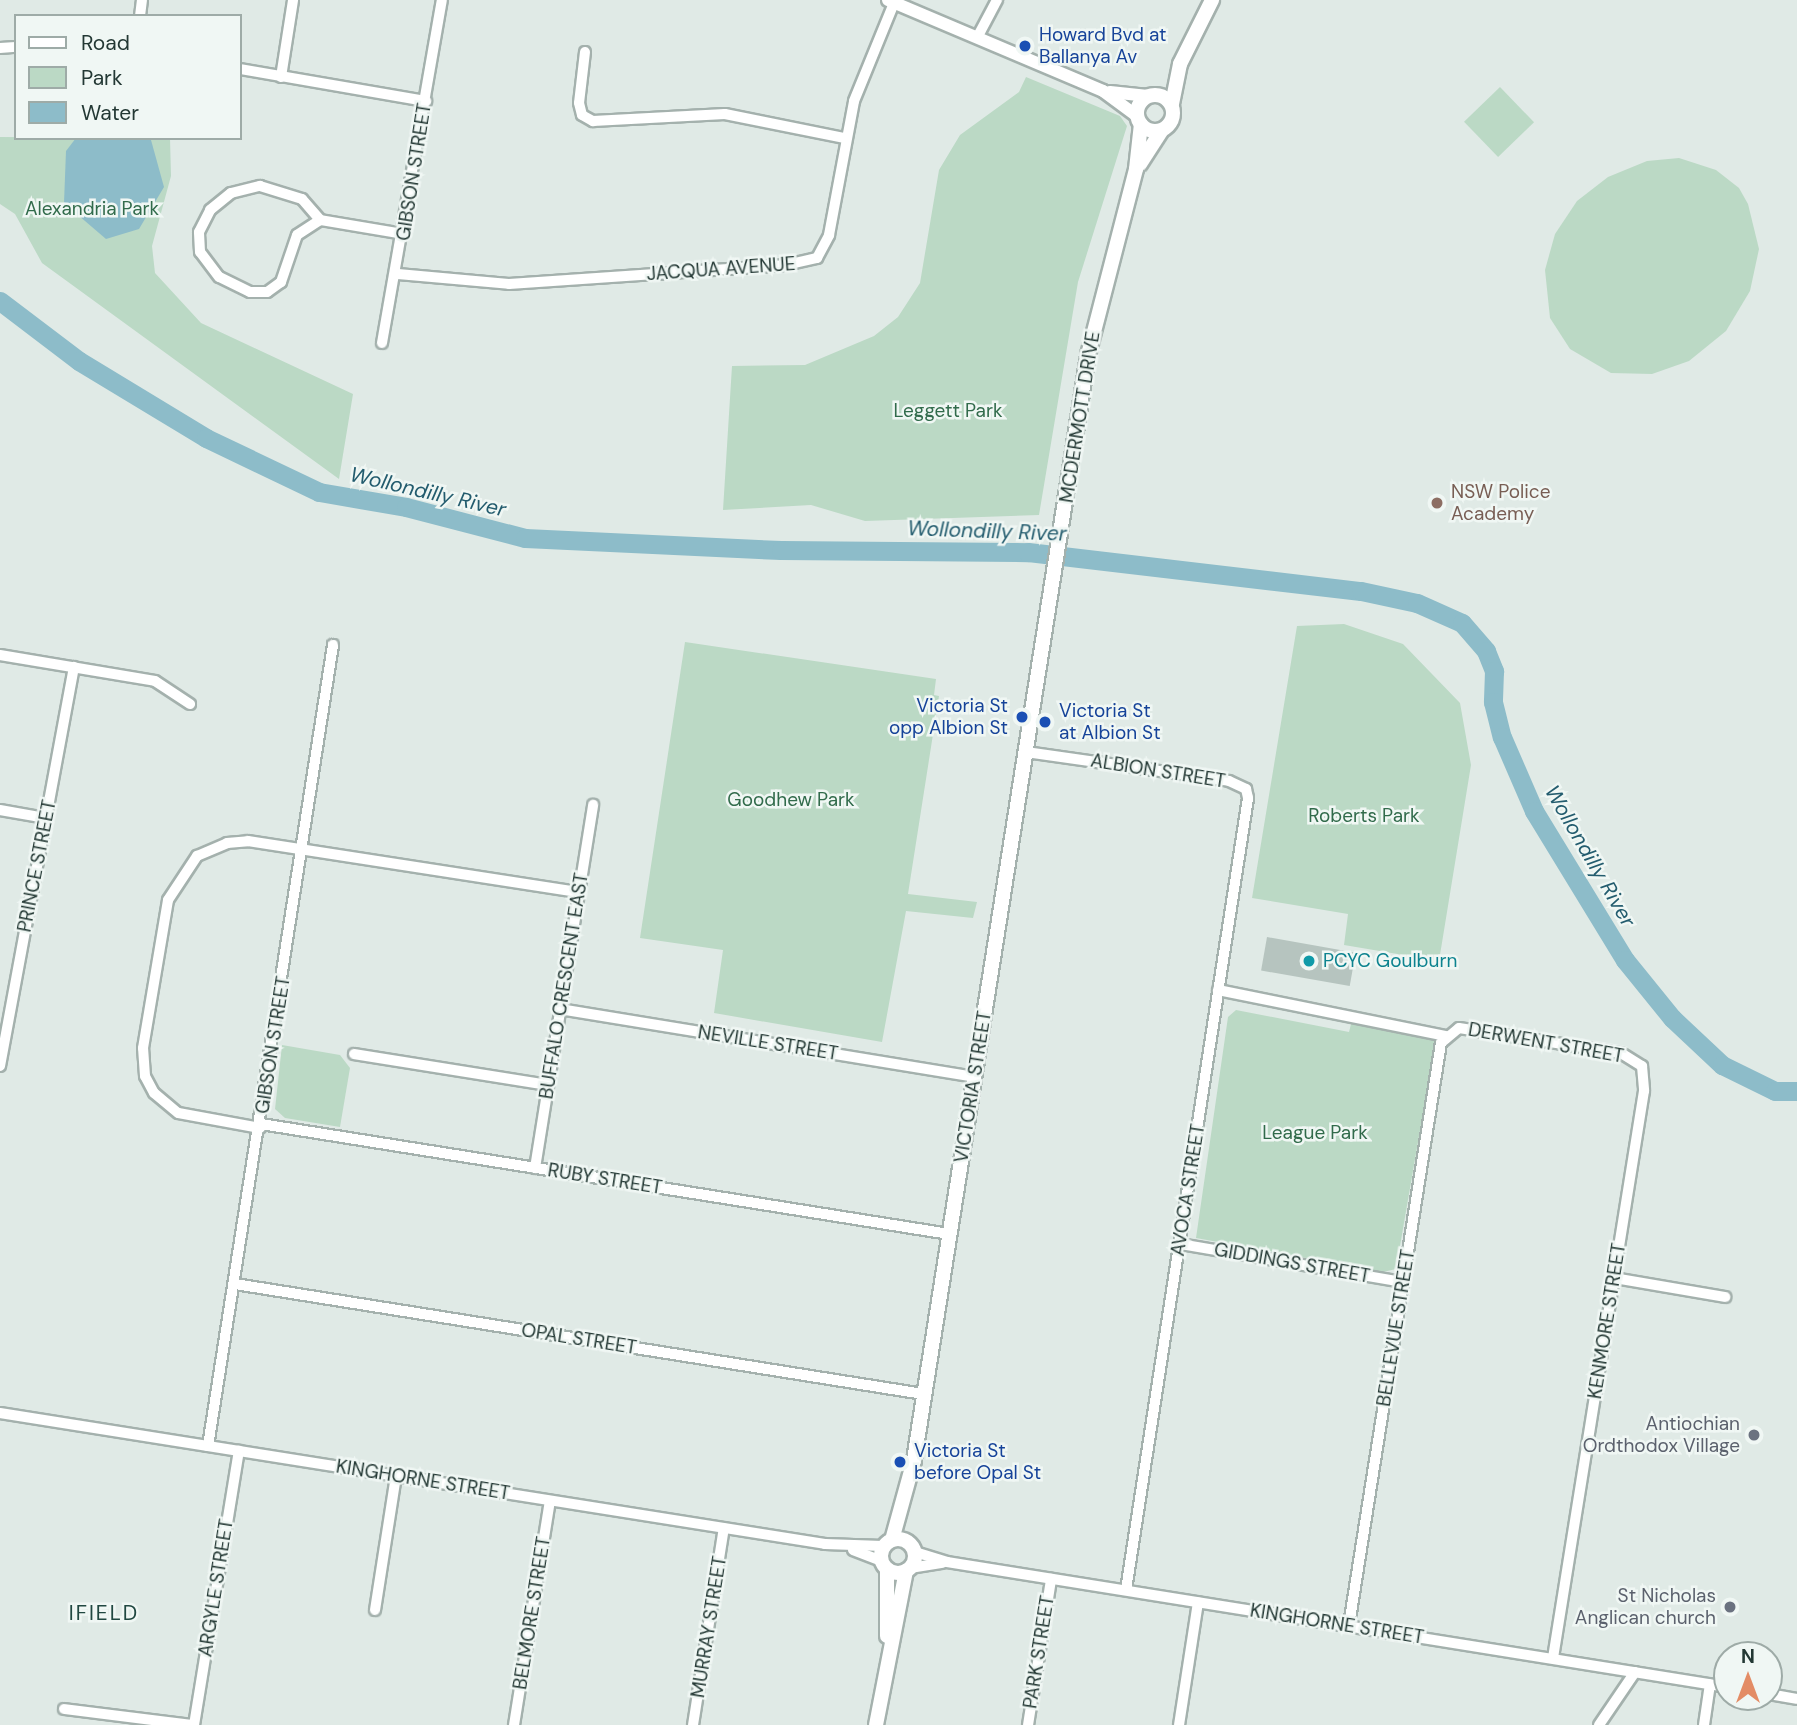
<!DOCTYPE html>
<html>
<head>
<meta charset="utf-8">
<style>
	body { margin:0 }
	#map { position:relative; width:1797px; height:1725px; overflow:hidden; background:#e0eae6; font-family:"DM Sans",sans-serif }
	div>[style] { position:absolute }
	.green>* { inset:0; background:#bbd9c5; transform-origin:0 0 }
	.water>* { inset:0; background:#8dbcc9 }
	.river>* { height:19px; margin:-9.5px; padding:0 9.5px; transform-origin:9.5px; border-radius:9.5px; background:#8dbcc9 }
	.building>* { inset:0; background:#b6c4bf; transform-origin:0 0 }
	.roads { filter:drop-shadow(2px 0 #a4b1ad) drop-shadow(-2px 0 #a4b1ad) drop-shadow(0 2px #a4b1ad) drop-shadow(0 -2px #a4b1ad) }
	.minor>* { height:10px; margin:-5px; padding:0 5px; transform-origin:5px; border-radius:5px; background:#fff }
	.tertiary>* { height:12px; margin:-6px; padding:0 6px; transform-origin:6px; border-radius:6px; background:#fff }
	.secondary>* { height:14px; margin:-7px; padding:0 7px; transform-origin:7px; border-radius:7px; background:#fff }
	.secondary>.ring { margin:-7px; padding:0; box-sizing:content-box; background:none; border:14px solid #fff; border-radius:50% }
	.dots>* { width:19px; height:19px; translate:-50% -50%; box-sizing:border-box; border:4px solid #f0f7f4; border-radius:50% }
	span { translate:-50% -50%; white-space:nowrap; text-align:center; line-height:1.15; -webkit-text-stroke:5px #f0f7f4; paint-order:stroke }
	.transit-label { font-size:19px; color:#164399 }
	.left { translate:0 -50%; text-align:left }
	.right { translate:-100% -50%; text-align:right }
	.street-label { font-size:19px; color:#233834 }
	.park-label { font-size:19px; color:#316b4b }
	.education-label { font-size:19px; color:#785e54 }
	.culture-label { font-size:19px; color:#0d838f }
	.worship-label { font-size:19px; color:#5b616d }
	.water-label { font-size:21px; color:#235c6e; font-style:italic }
	.neighbourhood-label { font-size:21px; color:#214841; letter-spacing:2px }
	.legend { position:absolute; left:14px; top:14px; width:228px; height:126px; box-sizing:border-box; background:#f0f7f4; border:2px solid #9eaba7; margin:0; padding:9px 12px; list-style:none; font-size:21px; color:#233834 }
	.legend li { display:flex; align-items:center; gap:14px; height:35px }
	.legend b { width:35px; border:2px solid #9eaba7 }
	.north { position:absolute; left:1713px; top:1641px; width:70px; height:70px; box-sizing:border-box; background:#f0f7f4; border:2px solid #9eaba7; border-radius:50%; rotate:0deg; font-size:19px; font-weight:700; line-height:28px; text-align:center; color:#233834 }
	.north::after { content:''; display:block; margin:auto; width:24px; height:32px; background:#e38c65; clip-path:polygon(50% 0,100% 100%,50% 72%,0 100%) }
</style>
</head>
<body>
<div id="map">
	<div class="green">
		<i style="clip-path:polygon(1026px 77px,1120px 116px,1127px 126px,1078px 282px,1039px 515px,865px 521px,811px 505px,723px 510px,732px 366px,805px 365px,874px 336px,898px 317px,920px 283px,939px 170px,960px 135px,1019px 92px)"></i>
		<i style="left:1500px;top:87px;width:49px;height:50px;rotate:46deg"></i>
		<i style="clip-path:polygon(0 137px,170px 138px,171px 176px,152px 246px,155px 273px,201px 323px,353px 394px,339px 479px,42px 263px,15px 214px,0 204px)"></i>
		<i style="clip-path:polygon(1679px 158px,1716px 170px,1739px 188px,1748px 204px,1759px 249px,1750px 291px,1726px 331px,1689px 361px,1652px 374px,1611px 373px,1570px 349px,1550px 318px,1545px 270px,1555px 234px,1577px 201px,1608px 177px,1647px 161px)"></i>
		<i style="clip-path:polygon(1344px 624px,1403px 644px,1460px 703px,1471px 765px,1439px 961px,1344px 945px,1348px 914px,1252px 898px,1297px 626px)"></i>
		<i style="clip-path:polygon(685px 642px,936px 679px,934px 695px,939px 696px,908px 894px,977px 902px,973px 918px,906px 911px,882px 1042px,714px 1013px,723px 950px,640px 938px)"></i>
		<i style="clip-path:polygon(1236px 1010px,1349px 1032px,1352px 1020px,1436px 1038px,1396px 1269px,1383px 1272px,1196px 1238px,1228px 1017px)"></i>
		<i style="clip-path:polygon(282px 1045px,340px 1055px,350px 1068px,340px 1127px,285px 1118px,275px 1109px)"></i>
	</div>
	<div class="water">
		<i style="clip-path:polygon(76px 138px,151px 140px,164px 187px,139px 229px,106px 239px,64px 203px,66px 151px)"></i>
	</div>
	<div class="river">
		<i style="left:0;top:301px;width:99px;rotate:37.2deg"></i>
		<i style="left:79px;top:361px;width:149px;rotate:31.2deg"></i>
		<i style="left:206px;top:438px;width:125px;rotate:25.5deg"></i>
		<i style="left:319px;top:492px;width:88px;rotate:9.8deg"></i>
		<i style="left:406px;top:507px;width:123px;rotate:14.6deg"></i>
		<i style="left:525px;top:538px;width:256px;rotate:2.7deg"></i>
		<i style="left:781px;top:550px;width:247px;rotate:0.5deg"></i>
		<i style="left:1028px;top:552px;width:335px;rotate:6.7deg"></i>
		<i style="left:1361px;top:591px;width:57px;rotate:12.1deg"></i>
		<i style="left:1417px;top:603px;width:49px;rotate:24deg"></i>
		<i style="left:1462px;top:623px;width:37px;rotate:49deg"></i>
		<i style="left:1486px;top:651px;width:22px;rotate:68deg"></i>
		<i style="left:1494px;top:671px;width:31px;rotate:92deg"></i>
		<i style="left:1493px;top:702px;width:36px;rotate:76deg"></i>
		<i style="left:1502px;top:737px;width:81px;rotate:66.6deg"></i>
		<i style="left:1534px;top:811px;width:175px;rotate:58.6deg"></i>
		<i style="left:1625px;top:960px;width:75px;rotate:51deg"></i>
		<i style="left:1672px;top:1018px;width:69px;rotate:43.2deg"></i>
		<i style="left:1722px;top:1065px;width:59px;rotate:26.1deg"></i>
		<i style="left:1775px;top:1091px;width:22px"></i>
	</div>
	<div class="building">
		<i style="left:1267px;top:937px;width:90px;height:34px;rotate:10deg"></i>
	</div>
	<div class="roads">
		<div class="minor">
			<i style="left:140px;top:16px;width:16px;rotate:-83deg"></i>
			<i style="left:978px;top:36px;width:41px;rotate:-62.2deg"></i>
			<i style="left:0;top:48px;width:16px;rotate:-4deg"></i>
			<i style="left:585px;top:52px;width:51px;rotate:96.7deg"></i>
			<i style="left:579px;top:103px;width:12px;rotate:76deg"></i>
			<i style="left:582px;top:115px;width:13px;rotate:29deg"></i>
			<i style="left:593px;top:121px;width:132px;rotate:-3deg"></i>
			<i style="left:725px;top:114px;width:121px;rotate:11.4deg"></i>
			<i style="left:240px;top:69px;width:189px;rotate:9.8deg"></i>
			<i style="left:281px;top:77px;width:78px;rotate:-81.1deg"></i>
			<i style="left:320px;top:220px;width:27px;rotate:147deg"></i>
			<i style="left:297px;top:235px;width:50px;rotate:108.8deg"></i>
			<i style="left:281px;top:282px;width:17px;rotate:144deg"></i>
			<i style="left:267px;top:292px;width:17px;rotate:180deg"></i>
			<i style="left:250px;top:292px;width:34px;rotate:-154deg"></i>
			<i style="left:219px;top:277px;width:31px;rotate:-127deg"></i>
			<i style="left:200px;top:252px;width:20px;rotate:-93deg"></i>
			<i style="left:199px;top:232px;width:25px;rotate:-63deg"></i>
			<i style="left:210px;top:210px;width:27px;rotate:-39deg"></i>
			<i style="left:231px;top:193px;width:30px;rotate:-14deg"></i>
			<i style="left:260px;top:186px;width:44px;rotate:17.2deg"></i>
			<i style="left:302px;top:199px;width:28px;rotate:49deg"></i>
			<i style="left:320px;top:220px;width:85px;rotate:9.5deg"></i>
			<i style="left:398px;top:274px;width:111px;rotate:5.1deg"></i>
			<i style="left:509px;top:284px;width:278px;rotate:-3.9deg"></i>
			<i style="left:786px;top:265px;width:32px;rotate:-13deg"></i>
			<i style="left:817px;top:258px;width:26px;rotate:-62deg"></i>
			<i style="left:829px;top:235px;width:136px;rotate:-79.4deg"></i>
			<i style="left:854px;top:101px;width:106px;rotate:-67.8deg"></i>
			<i style="left:382px;top:343px;width:348px;rotate:-80.1deg"></i>
			<i style="left:0;top:655px;width:157px;rotate:9.5deg"></i>
			<i style="left:155px;top:681px;width:42px;rotate:33.3deg"></i>
			<i style="left:1026px;top:752px;width:205px;rotate:8.1deg"></i>
			<i style="left:1229px;top:781px;width:19px;rotate:25deg"></i>
			<i style="left:1246px;top:789px;width:9px;rotate:77deg"></i>
			<i style="left:1248px;top:798px;width:801px;rotate:98.76deg"></i>
			<i style="left:0;top:810px;width:47px;rotate:9.9deg"></i>
			<i style="left:1218px;top:990px;width:233px;rotate:11.4deg"></i>
			<i style="left:560px;top:1009px;width:421px;rotate:9.3deg"></i>
			<i style="left:354px;top:1054px;width:196px;rotate:9.1deg"></i>
			<i style="left:0;top:1066px;width:406px;rotate:-79.5deg"></i>
			<i style="left:261px;top:1124px;width:697px;rotate:9.08deg"></i>
			<i style="left:260px;top:1128px;width:83px;rotate:-169.6deg"></i>
			<i style="left:178px;top:1113px;width:31px;rotate:-140deg"></i>
			<i style="left:154px;top:1093px;width:19px;rotate:-118deg"></i>
			<i style="left:145px;top:1076px;width:28px;rotate:-94deg"></i>
			<i style="left:143px;top:1048px;width:150px;rotate:-80.4deg"></i>
			<i style="left:168px;top:900px;width:53px;rotate:-56.6deg"></i>
			<i style="left:197px;top:856px;width:33px;rotate:-23deg"></i>
			<i style="left:227px;top:843px;width:21px;rotate:-5deg"></i>
			<i style="left:248px;top:841px;width:335px;rotate:8.8deg"></i>
			<i style="left:535px;top:1168px;width:368px;rotate:-80.9deg"></i>
			<i style="left:1180px;top:1244px;width:226px;rotate:9.7deg"></i>
			<i style="left:1614px;top:1278px;width:113px;rotate:9.7deg"></i>
			<i style="left:235px;top:1284px;width:697px;rotate:9.08deg"></i>
			<i style="left:0;top:1413px;width:835px;rotate:9.02deg"></i>
			<i style="left:825px;top:1544px;width:58px;rotate:2deg"></i>
			<i style="left:208px;top:1446px;width:811px;rotate:-81.13deg"></i>
			<i style="left:853px;top:1550px;width:30px;rotate:21deg"></i>
			<i style="left:915px;top:1552px;width:34px;rotate:17deg"></i>
			<i style="left:947px;top:1562px;width:790px;rotate:9.1deg"></i>
			<i style="left:910px;top:1568px;width:33px;rotate:-9deg"></i>
			<i style="left:375px;top:1610px;width:136px;rotate:-81.1deg"></i>
			<i style="left:1349px;top:1625px;width:589px;rotate:-81.02deg"></i>
			<i style="left:1441px;top:1043px;width:23px;rotate:-40deg"></i>
			<i style="left:1459px;top:1028px;width:164px;rotate:8.8deg"></i>
			<i style="left:1621px;top:1053px;width:25px;rotate:32deg"></i>
			<i style="left:1642px;top:1066px;width:25px;rotate:85deg"></i>
			<i style="left:1644px;top:1091px;width:574px;rotate:99.12deg"></i>
			<i style="left:1769px;top:1694px;width:28px;rotate:10deg"></i>
			<i style="left:64px;top:1709px;width:130px;rotate:7.1deg"></i>
			<i style="left:194px;top:1725px;width:278px;rotate:-80.7deg"></i>
			<i style="left:514px;top:1725px;width:227px;rotate:-80.9deg"></i>
			<i style="left:693px;top:1725px;width:199px;rotate:-81.1deg"></i>
			<i style="left:1028px;top:1725px;width:148px;rotate:-81deg"></i>
			<i style="left:1179px;top:1725px;width:124px;rotate:-81.2deg"></i>
			<i style="left:1599px;top:1725px;width:64px;rotate:-55.8deg"></i>
			<i style="left:1704px;top:1725px;width:41px;rotate:-81.7deg"></i>
		</div>
		<div class="tertiary">
			<i style="left:888px;top:0;width:233px;rotate:22.9deg"></i>
			<i style="left:1103px;top:91px;width:42px;rotate:36.3deg"></i>
			<i style="left:1110px;top:92px;width:38px;rotate:6deg"></i>
		</div>
		<div class="secondary">
			<i class="ring" style="left:1137px;top:95px;width:22px;height:22px"></i>
			<i style="left:1172px;top:104px;width:41px;rotate:-78.7deg"></i>
			<i style="left:1180px;top:64px;width:72px;rotate:-63.4deg"></i>
			<i style="left:1140px;top:164px;width:40px;rotate:-57.1deg"></i>
			<i class="ring" style="left:881px;top:1539px;width:20px;height:20px"></i>
			<i style="left:892px;top:1540px;width:83px;rotate:-74.6deg"></i>
			<i style="left:914px;top:1460px;width:1119px;rotate:-81.05deg"></i>
			<i style="left:1088px;top:355px;width:192px;rotate:-75.5deg"></i>
			<i style="left:1136px;top:169px;width:45px;rotate:-83.7deg"></i>
			<i style="left:887px;top:1636px;width:67px;rotate:-90deg"></i>
			<i style="left:876px;top:1725px;width:157px;rotate:-79deg"></i>
		</div>
	</div>
	<div class="dots">
		<i style="left:1025px;top:46px;background:#1a4fb4"></i>
		<i style="left:1437px;top:503px;background:#8d6e63"></i>
		<i style="left:1022px;top:717px;background:#1a4fb4"></i>
		<i style="left:1045px;top:722px;background:#1a4fb4"></i>
		<i style="left:1309px;top:961px;background:#0f9aa8"></i>
		<i style="left:1754px;top:1435px;background:#6b7280"></i>
		<i style="left:900px;top:1462px;background:#1a4fb4"></i>
		<i style="left:1730px;top:1607px;background:#6b7280"></i>
	</div>
	<div class="transit-label">
		<span class="left" style="left:1039px;top:46px">Howard Bvd at<br>Ballanya Av</span>
		<span class="right" style="left:1008px;top:717px">Victoria St<br>opp Albion St</span>
		<span class="left" style="left:1059px;top:722px">Victoria St<br>at Albion St</span>
		<span class="left" style="left:914px;top:1462px">Victoria St<br>before Opal St</span>
	</div>
	<div class="street-label">
		<span style="left:414px;top:172px;rotate:-81deg">GIBSON STREET</span>
		<span style="left:721px;top:269px;rotate:-4deg">JACQUA AVENUE</span>
		<span style="left:1080px;top:417px;rotate:-81deg">MCDERMOTT DRIVE</span>
		<span style="left:1158px;top:771px;rotate:9deg">ALBION STREET</span>
		<span style="left:37px;top:866px;rotate:-79deg">PRINCE STREET</span>
		<span style="left:564px;top:986px;rotate:-81deg">BUFFALO CRESCENT EAST</span>
		<span style="left:768px;top:1043px;rotate:9deg">NEVILLE STREET</span>
		<span style="left:1546px;top:1043px;rotate:10deg">DERWENT STREET</span>
		<span style="left:273px;top:1045px;rotate:-81deg">GIBSON STREET</span>
		<span style="left:973px;top:1087px;rotate:-81deg">VICTORIA STREET</span>
		<span style="left:605px;top:1179px;rotate:9deg">RUBY STREET</span>
		<span style="left:1188px;top:1190px;rotate:-81deg">AVOCA STREET</span>
		<span style="left:1292px;top:1263px;rotate:10deg">GIDDINGS STREET</span>
		<span style="left:1607px;top:1321px;rotate:-81deg">KENMORE STREET</span>
		<span style="left:1396px;top:1328px;rotate:-81deg">BELLEVUE STREET</span>
		<span style="left:579px;top:1339px;rotate:9deg">OPAL STREET</span>
		<span style="left:423px;top:1480px;rotate:9deg">KINGHORNE STREET</span>
		<span style="left:216px;top:1588px;rotate:-81deg">ARGYLE STREET</span>
		<span style="left:532px;top:1613px;rotate:-81deg">BELMORE STREET</span>
		<span style="left:1337px;top:1624px;rotate:9deg">KINGHORNE STREET</span>
		<span style="left:709px;top:1627px;rotate:-81deg">MURRAY STREET</span>
		<span style="left:1039px;top:1652px;rotate:-81deg">PARK STREET</span>
	</div>
	<div class="park-label">
		<span style="left:92px;top:209px">Alexandria Park</span>
		<span style="left:948px;top:411px">Leggett Park</span>
		<span style="left:791px;top:800px">Goodhew Park</span>
		<span style="left:1364px;top:816px">Roberts Park</span>
		<span style="left:1315px;top:1133px">League Park</span>
	</div>
	<div class="education-label">
		<span class="left" style="left:1451px;top:503px">NSW Police<br>Academy</span>
	</div>
	<div class="culture-label">
		<span class="left" style="left:1323px;top:961px">PCYC Goulburn</span>
	</div>
	<div class="worship-label">
		<span class="right" style="left:1740px;top:1435px">Antiochian<br>Ordthodox Village</span>
		<span class="right" style="left:1716px;top:1607px">St Nicholas<br>Anglican church</span>
	</div>
	<div class="water-label">
		<span style="left:428px;top:492px;rotate:13deg">Wollondilly River</span>
		<span style="left:987px;top:531px;rotate:2deg">Wollondilly River</span>
		<span style="left:1590px;top:856px;rotate:60deg">Wollondilly River</span>
	</div>
	<div class="neighbourhood-label">
		<span style="left:104px;top:1613px">IFIELD</span>
	</div>
	<ul class="legend">
	<li><b style="height:9px;background:#fff"></b>Road</li>
	<li><b style="height:19px;background:#bbd9c5"></b>Park</li>
	<li><b style="height:19px;background:#8dbcc9"></b>Water</li>
	</ul>
	<div class="north">N</div>
</div>
</body>
</html>
